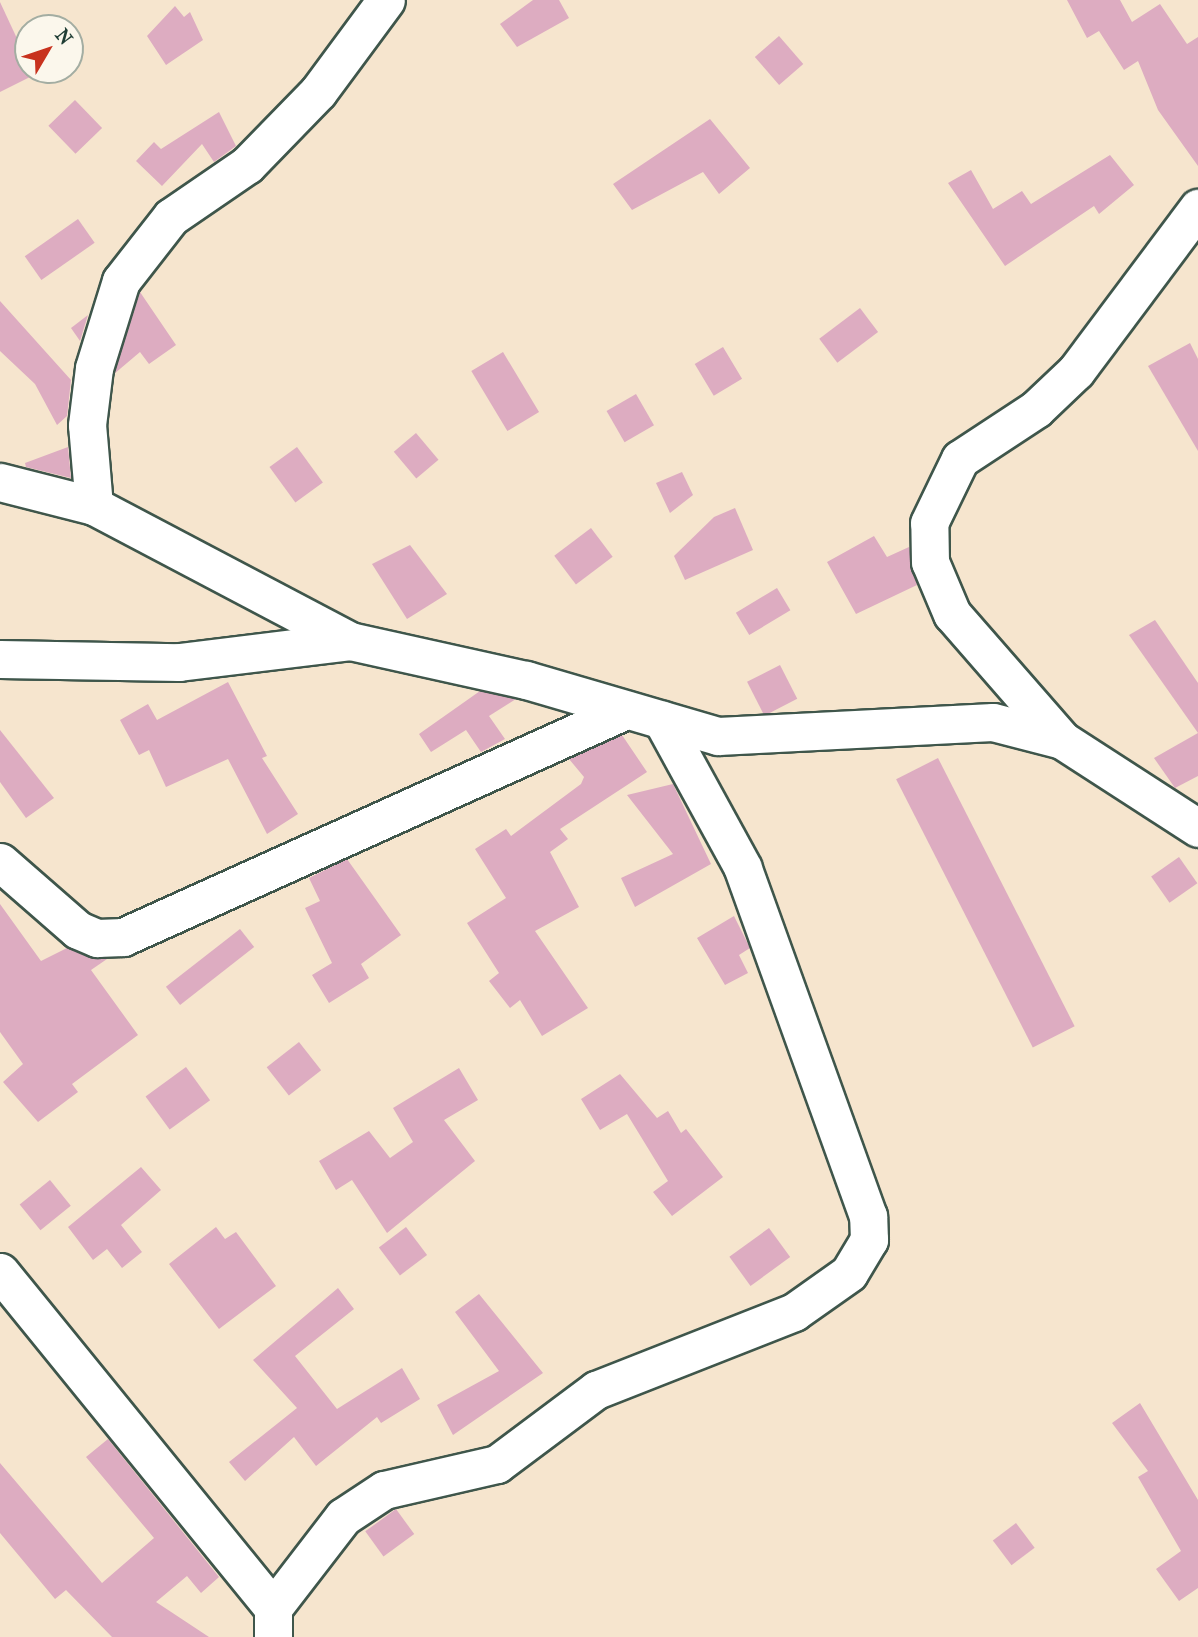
<!DOCTYPE html>
<html>
<head>
<meta charset="utf-8">
<style>
	body { margin:0 }
	#map { position:relative; width:1198px; height:1637px; overflow:hidden; background:#f6e5ce; font-family:"IM FELL French Canon",serif }
	div>[style] { position:absolute }
	.building>* { inset:0; background:#ddacc1; transform-origin:0 0 }
	.roads { filter:drop-shadow(2px 0 #3f564b) drop-shadow(-2px 0 #3f564b) drop-shadow(0 2px #3f564b) drop-shadow(0 -2px #3f564b) }
	.street>* { height:37px; margin:-18.5px; padding:0 18.5px; transform-origin:18.5px; border-radius:18.5px; background:#fff }
	span { translate:-50% -50%; white-space:nowrap; text-align:center; line-height:1.15; -webkit-text-stroke:5px #fbf7ec; paint-order:stroke }
	.north { position:absolute; left:14px; top:14px; width:70px; height:70px; box-sizing:border-box; background:#fbf7ec; border:2px solid #a3ada2; border-radius:50%; rotate:51deg; font-size:19px; font-weight:700; line-height:28px; text-align:center; color:#1f3d34 }
	.north::after { content:''; display:block; margin:auto; width:24px; height:32px; background:#c8321e; clip-path:polygon(50% 0,100% 100%,50% 72%,0 100%) }
</style>
</head>
<body>
<div id="map">
	<div class="building">
		<i style="clip-path:polygon(533px 0,559px 0,569px 18px,517px 47px,500px 24px)"></i>
		<i style="clip-path:polygon(1067px 0,1120px 0,1132px 22px,1160px 4px,1187px 44px,1198px 37px,1198px 166px,1158px 110px,1138px 61px,1124px 70px,1099px 31px,1087px 38px)"></i>
		<i style="clip-path:polygon(0 2px,34px 75px,0 92px)"></i>
		<i style="clip-path:polygon(175px 6px,184px 17px,190px 12px,203px 40px,166px 65px,147px 36px)"></i>
		<i style="left:779px;top:36px;width:37px;height:32px;rotate:49deg"></i>
		<i style="left:75px;top:100px;width:39px;height:37px;rotate:46deg"></i>
		<i style="clip-path:polygon(219px 112px,236px 146px,214px 162px,202px 144px,162px 186px,136px 161px,154px 142px,161px 149px)"></i>
		<i style="clip-path:polygon(710px 119px,750px 168px,719px 194px,703px 172px,632px 210px,613px 184px)"></i>
		<i style="clip-path:polygon(1110px 155px,1134px 185px,1099px 214px,1094px 206px,1005px 266px,948px 183px,971px 170px,993px 209px,1022px 191px,1031px 204px)"></i>
		<i style="left:78px;top:219px;width:29px;height:65px;rotate:55deg"></i>
		<i style="clip-path:polygon(140px 292px,176px 345px,149px 364px,140px 352px,114px 374px)"></i>
		<i style="clip-path:polygon(0 301px,71px 380px,67px 416px,57px 425px,35px 384px,0 351px)"></i>
		<i style="left:860px;top:308px;width:30px;height:51px;rotate:53deg"></i>
		<i style="clip-path:polygon(88px 315px,80px 341px,71px 328px)"></i>
		<i style="clip-path:polygon(1190px 343px,1198px 359px,1198px 451px,1148px 366px)"></i>
		<i style="left:723px;top:347px;width:37px;height:33px;rotate:59deg"></i>
		<i style="left:503px;top:352px;width:70px;height:37px;rotate:59deg"></i>
		<i style="left:636px;top:394px;width:36px;height:34px;rotate:60deg"></i>
		<i style="left:416px;top:433px;width:35px;height:29px;rotate:50deg"></i>
		<i style="clip-path:polygon(68px 447px,71px 478px,26px 467px,25px 463px)"></i>
		<i style="left:297px;top:447px;width:44px;height:34px;rotate:54deg"></i>
		<i style="clip-path:polygon(682px 472px,693px 495px,670px 513px,656px 483px)"></i>
		<i style="clip-path:polygon(735px 508px,753px 550px,685px 580px,674px 556px,714px 517px)"></i>
		<i style="left:591px;top:528px;width:36px;height:46px;rotate:53deg"></i>
		<i style="clip-path:polygon(874px 536px,887px 557px,909px 547px,917px 585px,856px 614px,827px 562px)"></i>
		<i style="clip-path:polygon(410px 545px,447px 594px,407px 619px,372px 564px)"></i>
		<i style="left:777px;top:588px;width:26px;height:48px;rotate:59deg"></i>
		<i style="clip-path:polygon(1155px 620px,1198px 683px,1198px 733px,1129px 635px)"></i>
		<i style="left:780px;top:665px;width:38px;height:37px;rotate:63deg"></i>
		<i style="clip-path:polygon(228px 682px,267px 756px,262px 758px,298px 814px,267px 834px,228px 759px,166px 787px,149px 750px,139px 755px,120px 720px,148px 704px,157px 720px)"></i>
		<i style="clip-path:polygon(480px 691px,516px 699px,489px 716px,505px 739px,481px 752px,466px 730px,431px 752px,419px 734px)"></i>
		<i style="clip-path:polygon(0 730px,54px 798px,26px 818px,0 782px)"></i>
		<i style="clip-path:polygon(1198px 733px,1198px 776px,1175px 788px,1154px 758px)"></i>
		<i style="clip-path:polygon(622px 735px,647px 772px,560px 829px,568px 839px,550px 852px,579px 907px,535px 931px,588px 1008px,542px 1036px,520px 1000px,510px 1008px,489px 981px,499px 973px,467px 923px,506px 898px,475px 849px,506px 829px,511px 836px,581px 784px,584px 777px,569px 759px)"></i>
		<i style="left:938px;top:758px;width:301px;height:47px;rotate:63deg"></i>
		<i style="clip-path:polygon(673px 784px,711px 864px,635px 907px,621px 878px,673px 854px,627px 795px)"></i>
		<i style="left:1179px;top:857px;width:32px;height:34px;rotate:55deg"></i>
		<i style="clip-path:polygon(347px 859px,401px 935px,361px 964px,369px 978px,329px 1003px,312px 975px,332px 963px,305px 908px,320px 901px,309px 878px)"></i>
		<i style="clip-path:polygon(0 904px,41px 961px,67px 948px,107px 959px,91px 970px,138px 1035px,72px 1084px,78px 1092px,38px 1122px,3px 1082px,23px 1064px,0 1032px)"></i>
		<i style="clip-path:polygon(734px 916px,750px 948px,739px 955px,748px 973px,725px 985px,697px 938px)"></i>
		<i style="left:240px;top:929px;width:23px;height:94px;rotate:52deg"></i>
		<i style="left:299px;top:1042px;width:36px;height:41px;rotate:52deg"></i>
		<i style="left:186px;top:1067px;width:41px;height:50px;rotate:54deg"></i>
		<i style="clip-path:polygon(459px 1068px,478px 1100px,444px 1120px,475px 1161px,387px 1233px,352px 1180px,336px 1190px,319px 1161px,369px 1131px,390px 1158px,413px 1142px,393px 1108px)"></i>
		<i style="clip-path:polygon(620px 1074px,657px 1118px,668px 1111px,681px 1133px,686px 1129px,723px 1177px,672px 1216px,653px 1192px,668px 1181px,627px 1114px,600px 1130px,581px 1099px)"></i>
		<i style="clip-path:polygon(141px 1167px,161px 1190px,121px 1225px,142px 1252px,122px 1268px,107px 1249px,93px 1260px,68px 1227px)"></i>
		<i style="left:50px;top:1180px;width:33px;height:39px;rotate:51deg"></i>
		<i style="clip-path:polygon(216px 1227px,225px 1239px,236px 1232px,276px 1286px,219px 1329px,169px 1264px)"></i>
		<i style="left:406px;top:1227px;width:35px;height:34px;rotate:53deg"></i>
		<i style="left:769px;top:1228px;width:36px;height:49px;rotate:54deg"></i>
		<i style="clip-path:polygon(338px 1288px,354px 1309px,295px 1356px,337px 1409px,402px 1368px,420px 1399px,381px 1423px,377px 1417px,316px 1466px,294px 1437px,245px 1481px,229px 1462px,297px 1408px,253px 1360px)"></i>
		<i style="clip-path:polygon(479px 1294px,543px 1373px,453px 1435px,437px 1405px,499px 1371px,455px 1312px)"></i>
		<i style="clip-path:polygon(1140px 1403px,1198px 1500px,1198px 1588px,1179px 1601px,1156px 1569px,1181px 1551px,1138px 1477px,1148px 1471px,1112px 1423px)"></i>
		<i style="clip-path:polygon(108px 1439px,219px 1577px,201px 1593px,187px 1576px,156px 1602px,209px 1637px,112px 1637px,66px 1590px,55px 1599px,0 1533px,0 1463px,102px 1583px,154px 1538px,86px 1457px)"></i>
		<i style="left:396px;top:1509px;width:31px;height:38px;rotate:54deg"></i>
		<i style="left:1016px;top:1523px;width:31px;height:29px;rotate:53deg"></i>
	</div>
	<div class="roads">
		<div class="street">
			<i style="left:0;top:482px;width:97px;rotate:14.3deg"></i>
			<i style="left:94px;top:506px;width:289px;rotate:27.8deg"></i>
			<i style="left:350px;top:641px;width:180px;rotate:12.5deg"></i>
			<i style="left:526px;top:680px;width:200px;rotate:16.3deg"></i>
			<i style="left:718px;top:736px;width:275px;rotate:-2.9deg"></i>
			<i style="left:993px;top:722px;width:71px;rotate:14.6deg"></i>
			<i style="left:1062px;top:740px;width:162px;rotate:32.9deg"></i>
			<i style="left:94px;top:506px;width:81px;rotate:-94.9deg"></i>
			<i style="left:87px;top:425px;width:57px;rotate:-83deg"></i>
			<i style="left:94px;top:368px;width:91px;rotate:-72.8deg"></i>
			<i style="left:121px;top:281px;width:81px;rotate:-52deg"></i>
			<i style="left:171px;top:217px;width:92px;rotate:-34.4deg"></i>
			<i style="left:247px;top:165px;width:102px;rotate:-45.8deg"></i>
			<i style="left:318px;top:92px;width:114px;rotate:-53.5deg"></i>
			<i style="left:0;top:659px;width:179px;rotate:1deg"></i>
			<i style="left:179px;top:662px;width:172px;rotate:-7deg"></i>
			<i style="left:1062px;top:740px;width:167px;rotate:-131.1deg"></i>
			<i style="left:952px;top:614px;width:56px;rotate:-112.9deg"></i>
			<i style="left:930px;top:562px;width:39px;rotate:-91deg"></i>
			<i style="left:929px;top:523px;width:71px;rotate:-64.2deg"></i>
			<i style="left:960px;top:459px;width:91px;rotate:-33.3deg"></i>
			<i style="left:1036px;top:409px;width:55px;rotate:-43.5deg"></i>
			<i style="left:1076px;top:371px;width:204px;rotate:-53.2deg"></i>
			<i style="left:0;top:862px;width:103px;rotate:41.1deg"></i>
			<i style="left:78px;top:930px;width:21px;rotate:23deg"></i>
			<i style="left:97px;top:938px;width:26px;rotate:-2deg"></i>
			<i style="left:123px;top:937px;width:552px;rotate:-24.29deg"></i>
			<i style="left:0;top:1272px;width:433px;rotate:50.9deg"></i>
			<i style="left:273px;top:1608px;width:29px;rotate:90deg"></i>
			<i style="left:273px;top:1608px;width:115px;rotate:-52.4deg"></i>
			<i style="left:343px;top:1517px;width:49px;rotate:-33.4deg"></i>
			<i style="left:384px;top:1490px;width:116px;rotate:-13deg"></i>
			<i style="left:497px;top:1464px;width:124px;rotate:-36.8deg"></i>
			<i style="left:596px;top:1390px;width:213px;rotate:-21.5deg"></i>
			<i style="left:794px;top:1312px;width:67px;rotate:-35.3deg"></i>
			<i style="left:849px;top:1273px;width:39px;rotate:-59deg"></i>
			<i style="left:869px;top:1240px;width:24px;rotate:-92deg"></i>
			<i style="left:868px;top:1216px;width:370px;rotate:-109.8deg"></i>
			<i style="left:743px;top:868px;width:169px;rotate:-118.7deg"></i>
		</div>
	</div>
	<div class="north">N</div>
</div>
</body>
</html>
